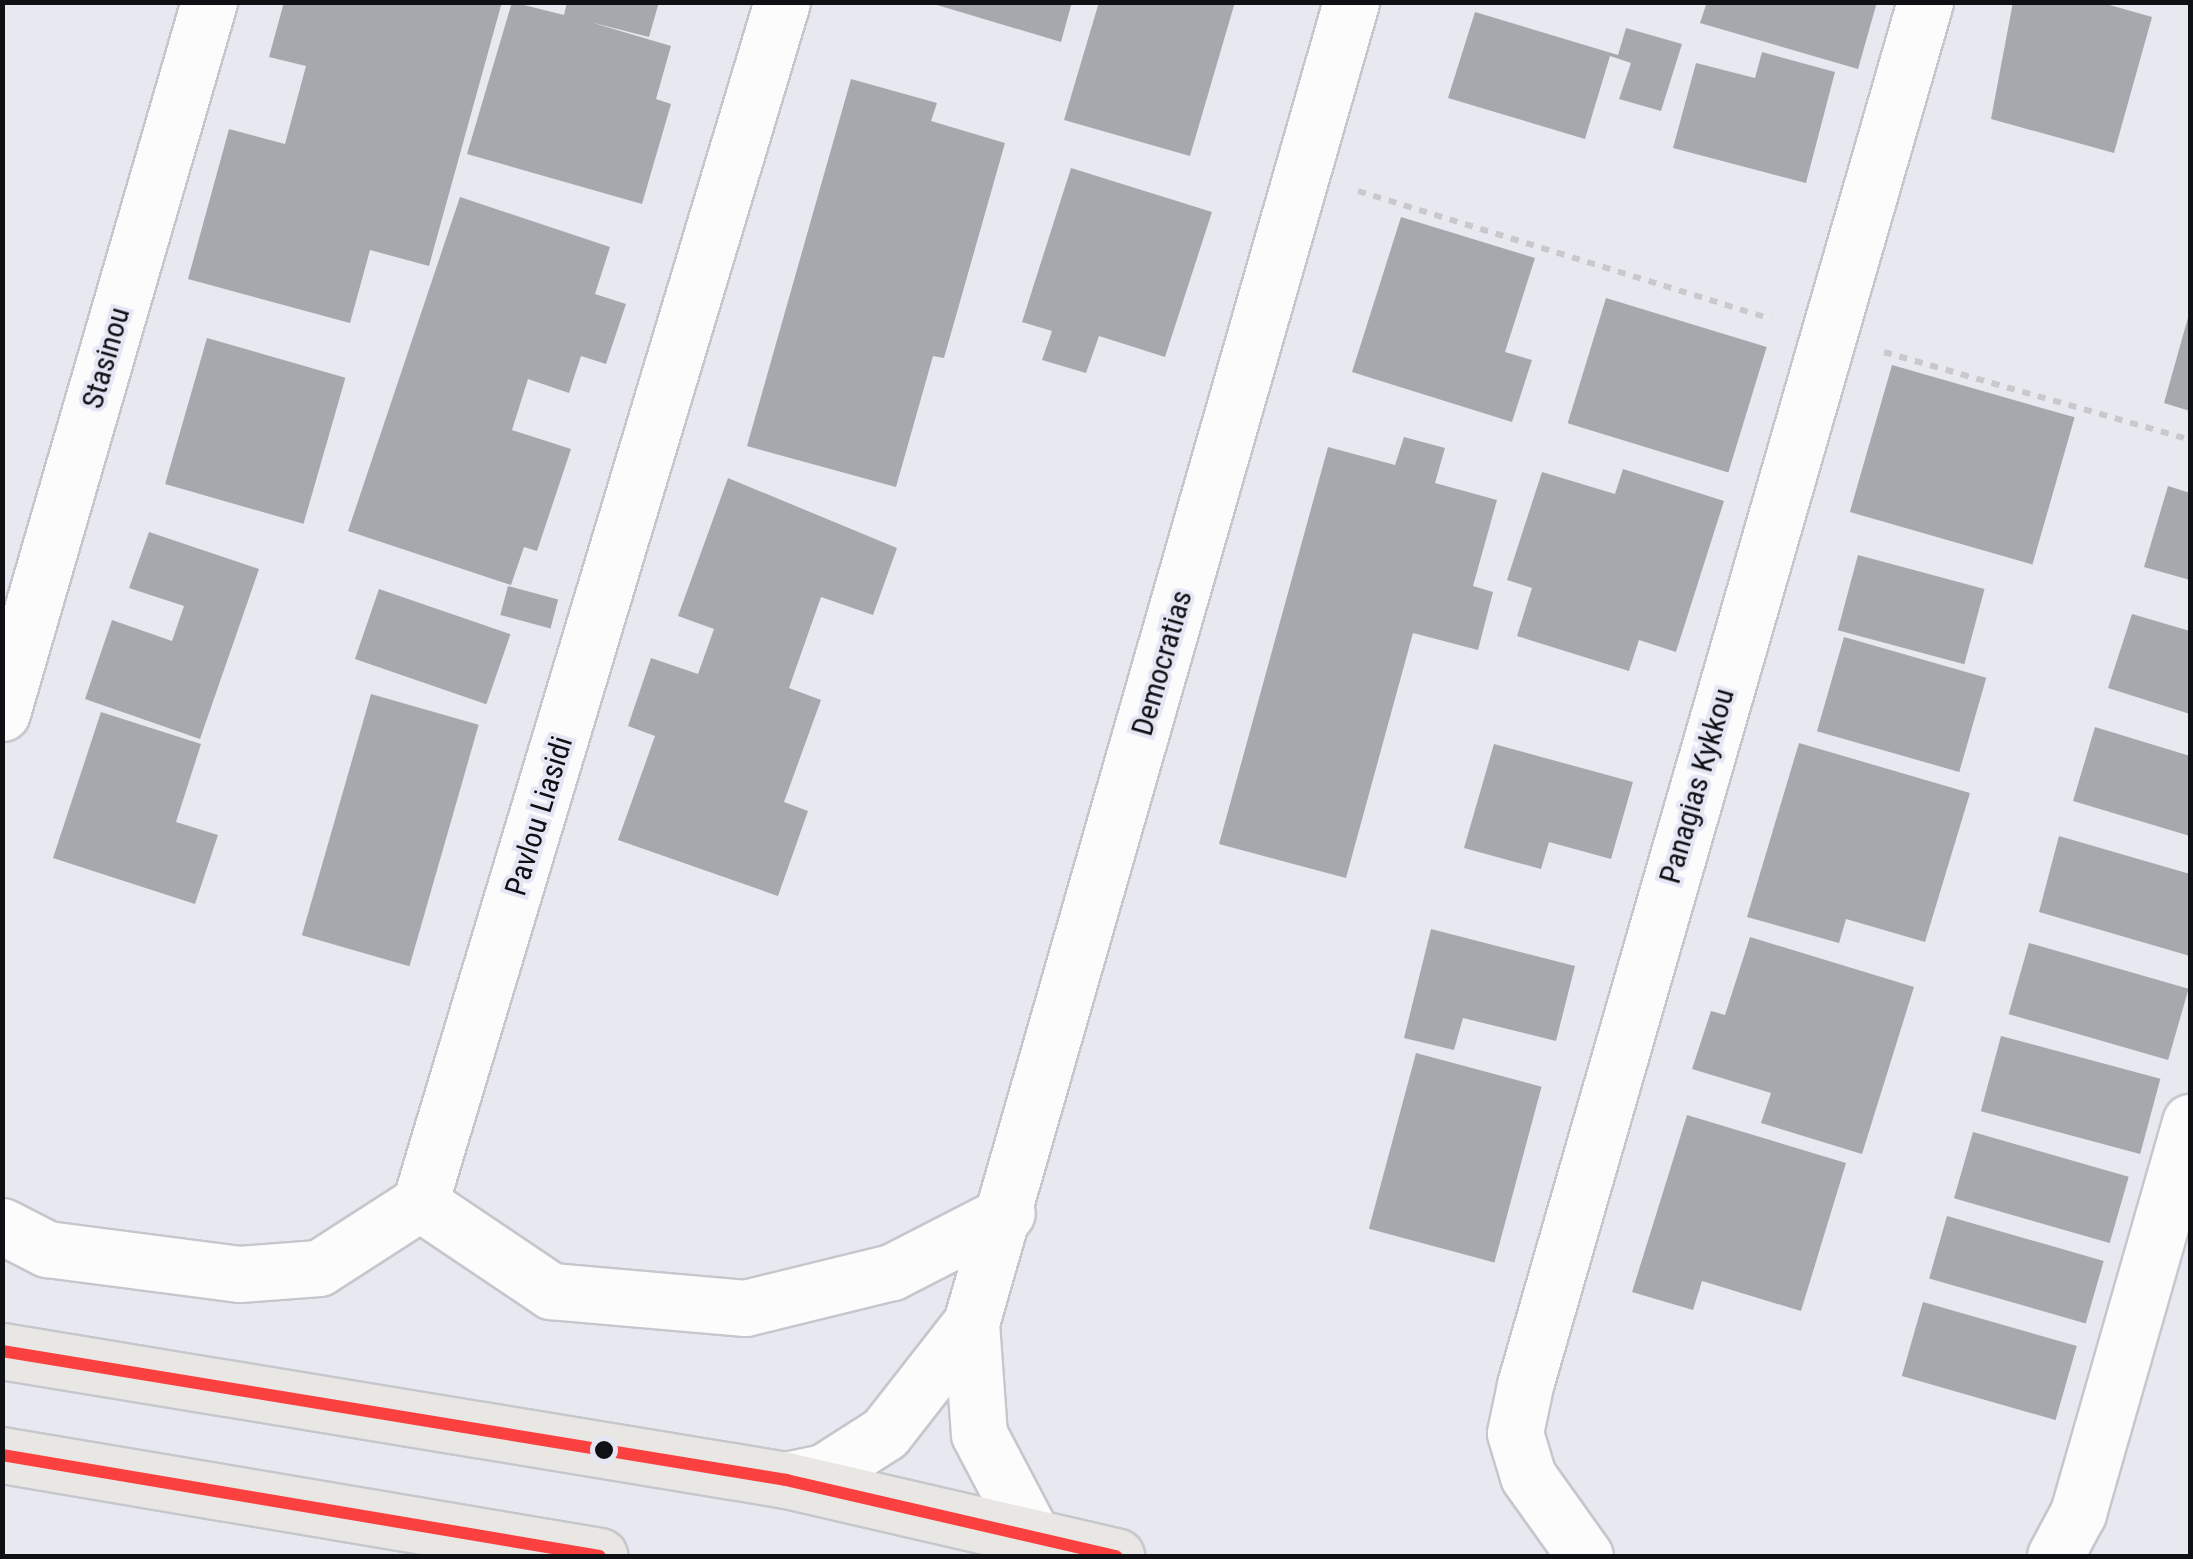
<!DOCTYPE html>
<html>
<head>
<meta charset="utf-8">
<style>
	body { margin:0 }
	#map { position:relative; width:2193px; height:1559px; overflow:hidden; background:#e8e9f0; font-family:"Roboto Condensed",sans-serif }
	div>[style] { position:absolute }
	.building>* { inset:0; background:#a7a8ad; transform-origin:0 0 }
	.path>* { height:6px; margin-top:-3px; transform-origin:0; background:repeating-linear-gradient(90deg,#c9c9cb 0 8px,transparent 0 16px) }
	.roads { filter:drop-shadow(2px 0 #c6c7cd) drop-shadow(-2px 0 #c6c7cd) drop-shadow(0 2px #c6c7cd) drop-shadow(0 -2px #c6c7cd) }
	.minor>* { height:55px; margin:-27.5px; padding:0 27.5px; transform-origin:27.5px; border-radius:27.5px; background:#fcfcfd }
	.tertiary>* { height:55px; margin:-27.5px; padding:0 27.5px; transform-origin:27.5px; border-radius:27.5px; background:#fcfcfd }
	.primary>* { height:55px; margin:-27.5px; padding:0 27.5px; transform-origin:27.5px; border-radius:27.5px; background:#e8e7e3 }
	.bus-1>* { height:12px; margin:-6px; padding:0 6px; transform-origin:6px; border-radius:6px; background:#fb4040 }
	.dots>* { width:28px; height:28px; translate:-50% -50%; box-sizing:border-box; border:5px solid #e4e6f4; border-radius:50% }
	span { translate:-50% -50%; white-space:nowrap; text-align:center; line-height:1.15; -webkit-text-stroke:8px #e4e6f4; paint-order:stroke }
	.street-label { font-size:30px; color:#0f1014 }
	.frame { position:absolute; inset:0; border:5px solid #0f1014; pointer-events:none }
</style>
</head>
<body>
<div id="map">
	<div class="building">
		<i style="clip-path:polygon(284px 2px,502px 2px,429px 266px,370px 250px,350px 323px,188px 279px,229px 129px,285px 144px,306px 66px,269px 57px)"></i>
		<i style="clip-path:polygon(512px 2px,564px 15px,567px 2px,659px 2px,649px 37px,590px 22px,671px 46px,656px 99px,671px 104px,642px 204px,467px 154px)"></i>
		<i style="clip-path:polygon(927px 2px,1072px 2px,1061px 42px)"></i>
		<i style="clip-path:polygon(1099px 2px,1235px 2px,1190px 156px,1064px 120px)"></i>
		<i style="clip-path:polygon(1707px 2px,1877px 2px,1858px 69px,1700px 23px)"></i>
		<i style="clip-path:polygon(2013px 2px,2099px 2px,2152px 17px,2114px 153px,1991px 119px)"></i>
		<i style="clip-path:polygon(1475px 12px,1618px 55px,1626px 28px,1682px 44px,1661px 111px,1619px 99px,1631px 63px,1610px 56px,1585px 139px,1448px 98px)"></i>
		<i style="clip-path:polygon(1762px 52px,1835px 72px,1806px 183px,1673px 148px,1696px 63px,1755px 78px)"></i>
		<i style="clip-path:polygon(851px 79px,937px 103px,931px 121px,1005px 143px,944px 358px,933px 356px,896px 487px,747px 446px)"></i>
		<i style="clip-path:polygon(1071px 168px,1212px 212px,1165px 357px,1099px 336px,1086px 373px,1042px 360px,1052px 331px,1022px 322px)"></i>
		<i style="clip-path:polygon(460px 197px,610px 247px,595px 294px,626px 304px,606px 364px,581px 356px,569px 393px,528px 379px,512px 430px,571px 449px,537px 551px,524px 547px,511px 585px,348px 531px)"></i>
		<i style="clip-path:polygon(1401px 217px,1535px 258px,1505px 352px,1532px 360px,1512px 422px,1352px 372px)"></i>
		<i style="left:1606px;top:298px;width:168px;height:131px;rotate:17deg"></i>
		<i style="clip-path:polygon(2189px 314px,2190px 314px,2190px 411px,2164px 403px)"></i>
		<i style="left:207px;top:338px;width:144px;height:152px;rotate:16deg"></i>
		<i style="left:1892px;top:365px;width:190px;height:153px;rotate:16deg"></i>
		<i style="clip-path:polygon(1404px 437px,1445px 448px,1435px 483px,1497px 500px,1473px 586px,1493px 592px,1478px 650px,1413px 633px,1346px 878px,1219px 844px,1328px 447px,1395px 465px)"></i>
		<i style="clip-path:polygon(1623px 469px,1724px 501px,1676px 652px,1639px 640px,1629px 671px,1517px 636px,1532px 588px,1507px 580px,1542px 472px,1615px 494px)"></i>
		<i style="clip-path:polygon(728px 478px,897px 548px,873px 615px,821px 597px,789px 688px,821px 700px,784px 802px,808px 811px,778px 896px,618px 840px,655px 736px,628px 726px,651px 658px,698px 674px,714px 629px,678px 616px)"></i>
		<i style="clip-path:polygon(2168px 486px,2190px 493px,2190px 580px,2144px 567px)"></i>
		<i style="clip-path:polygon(149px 532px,259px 569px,200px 739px,85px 699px,112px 620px,172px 641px,184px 606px,129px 588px)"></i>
		<i style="left:1858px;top:555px;width:131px;height:78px;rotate:15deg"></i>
		<i style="left:508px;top:586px;width:52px;height:30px;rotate:15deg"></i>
		<i style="left:379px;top:589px;width:139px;height:74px;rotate:19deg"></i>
		<i style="clip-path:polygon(2132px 614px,2190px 631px,2190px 714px,2108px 688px)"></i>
		<i style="left:1844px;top:637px;width:148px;height:98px;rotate:16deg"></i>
		<i style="left:371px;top:694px;width:112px;height:251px;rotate:16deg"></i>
		<i style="clip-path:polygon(101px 712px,201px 744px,176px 822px,218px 835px,195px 904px,53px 858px)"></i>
		<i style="clip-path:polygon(2095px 727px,2190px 756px,2190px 836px,2073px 801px)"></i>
		<i style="clip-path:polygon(1799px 743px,1970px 793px,1925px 942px,1846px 919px,1839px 943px,1747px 917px)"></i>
		<i style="clip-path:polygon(1494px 744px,1633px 782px,1611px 859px,1549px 842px,1541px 869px,1464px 848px)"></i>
		<i style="clip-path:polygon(2059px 836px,2190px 874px,2190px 956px,2039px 912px)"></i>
		<i style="clip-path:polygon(1431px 929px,1575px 966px,1556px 1041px,1463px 1018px,1454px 1050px,1404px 1038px)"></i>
		<i style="clip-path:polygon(1750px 937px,1914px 987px,1862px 1154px,1761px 1123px,1771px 1093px,1692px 1069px,1711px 1011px,1725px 1015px)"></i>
		<i style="left:2029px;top:943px;width:166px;height:74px;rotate:16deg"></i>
		<i style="left:2001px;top:1036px;width:165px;height:78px;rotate:15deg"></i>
		<i style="left:1416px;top:1053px;width:130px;height:182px;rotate:15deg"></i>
		<i style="clip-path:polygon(1687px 1115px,1846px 1163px,1801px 1311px,1702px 1281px,1693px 1310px,1632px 1292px)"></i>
		<i style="left:1973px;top:1132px;width:162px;height:69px;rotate:16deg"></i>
		<i style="left:1947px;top:1216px;width:163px;height:65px;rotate:16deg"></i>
		<i style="left:1923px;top:1302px;width:160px;height:77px;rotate:16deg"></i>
	</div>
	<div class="path">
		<i style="left:1358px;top:191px;width:432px;rotate:17.2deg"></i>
		<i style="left:1884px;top:352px;width:318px;rotate:16deg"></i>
	</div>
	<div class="roads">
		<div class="minor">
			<i style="left:2px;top:713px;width:741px;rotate:-73.77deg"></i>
			<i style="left:420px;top:1203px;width:158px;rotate:33.9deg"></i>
			<i style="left:551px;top:1291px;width:195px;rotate:5deg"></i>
			<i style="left:745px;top:1308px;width:151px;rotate:-13.8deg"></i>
			<i style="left:892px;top:1272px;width:129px;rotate:-27.2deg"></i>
			<i style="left:2px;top:1226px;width:51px;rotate:27.1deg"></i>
			<i style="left:47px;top:1249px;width:194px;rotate:7.4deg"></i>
			<i style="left:239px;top:1274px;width:80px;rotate:-4.3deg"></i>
			<i style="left:319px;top:1268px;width:120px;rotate:-32.8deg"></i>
			<i style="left:420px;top:1203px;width:1254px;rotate:-73.23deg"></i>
			<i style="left:1585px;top:1556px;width:98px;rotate:-125.5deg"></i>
			<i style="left:1528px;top:1476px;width:45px;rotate:-106.8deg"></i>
			<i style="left:1515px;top:1433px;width:49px;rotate:-78.2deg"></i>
			<i style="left:1525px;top:1385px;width:1440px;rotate:-73.87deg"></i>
			<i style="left:2055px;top:1556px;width:49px;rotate:-61.9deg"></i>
			<i style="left:2078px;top:1513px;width:407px;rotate:-74deg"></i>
		</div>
		<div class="tertiary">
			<i style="left:971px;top:1323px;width:111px;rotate:85.9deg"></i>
			<i style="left:979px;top:1434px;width:114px;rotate:62.3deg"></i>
			<i style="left:786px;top:1480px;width:39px;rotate:-12deg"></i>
			<i style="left:824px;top:1472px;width:72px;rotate:-32.6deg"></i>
			<i style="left:885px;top:1433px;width:140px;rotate:-52deg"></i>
			<i style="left:971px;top:1323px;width:1375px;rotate:-73.95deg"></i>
		</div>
		<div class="primary">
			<i style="left:2px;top:1351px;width:795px;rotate:9.34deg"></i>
			<i style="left:786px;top:1480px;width:339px;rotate:13deg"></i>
			<i style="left:2px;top:1455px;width:606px;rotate:9.59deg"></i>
		</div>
	</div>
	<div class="bus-1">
		<i style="left:2px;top:1351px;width:795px;rotate:9.34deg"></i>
		<i style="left:786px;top:1480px;width:339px;rotate:13deg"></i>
		<i style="left:2px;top:1455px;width:606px;rotate:9.59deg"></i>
	</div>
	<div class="dots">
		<i style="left:604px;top:1450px;background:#0f1014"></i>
	</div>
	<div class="street-label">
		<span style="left:106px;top:358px;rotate:-74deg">Stasinou</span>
		<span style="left:1162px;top:663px;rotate:-74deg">Democratias</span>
		<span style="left:1697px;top:786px;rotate:-74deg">Panagias Kykkou</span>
		<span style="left:539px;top:816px;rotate:-73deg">Pavlou Liasidi</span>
	</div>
	<div class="frame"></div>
</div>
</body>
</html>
